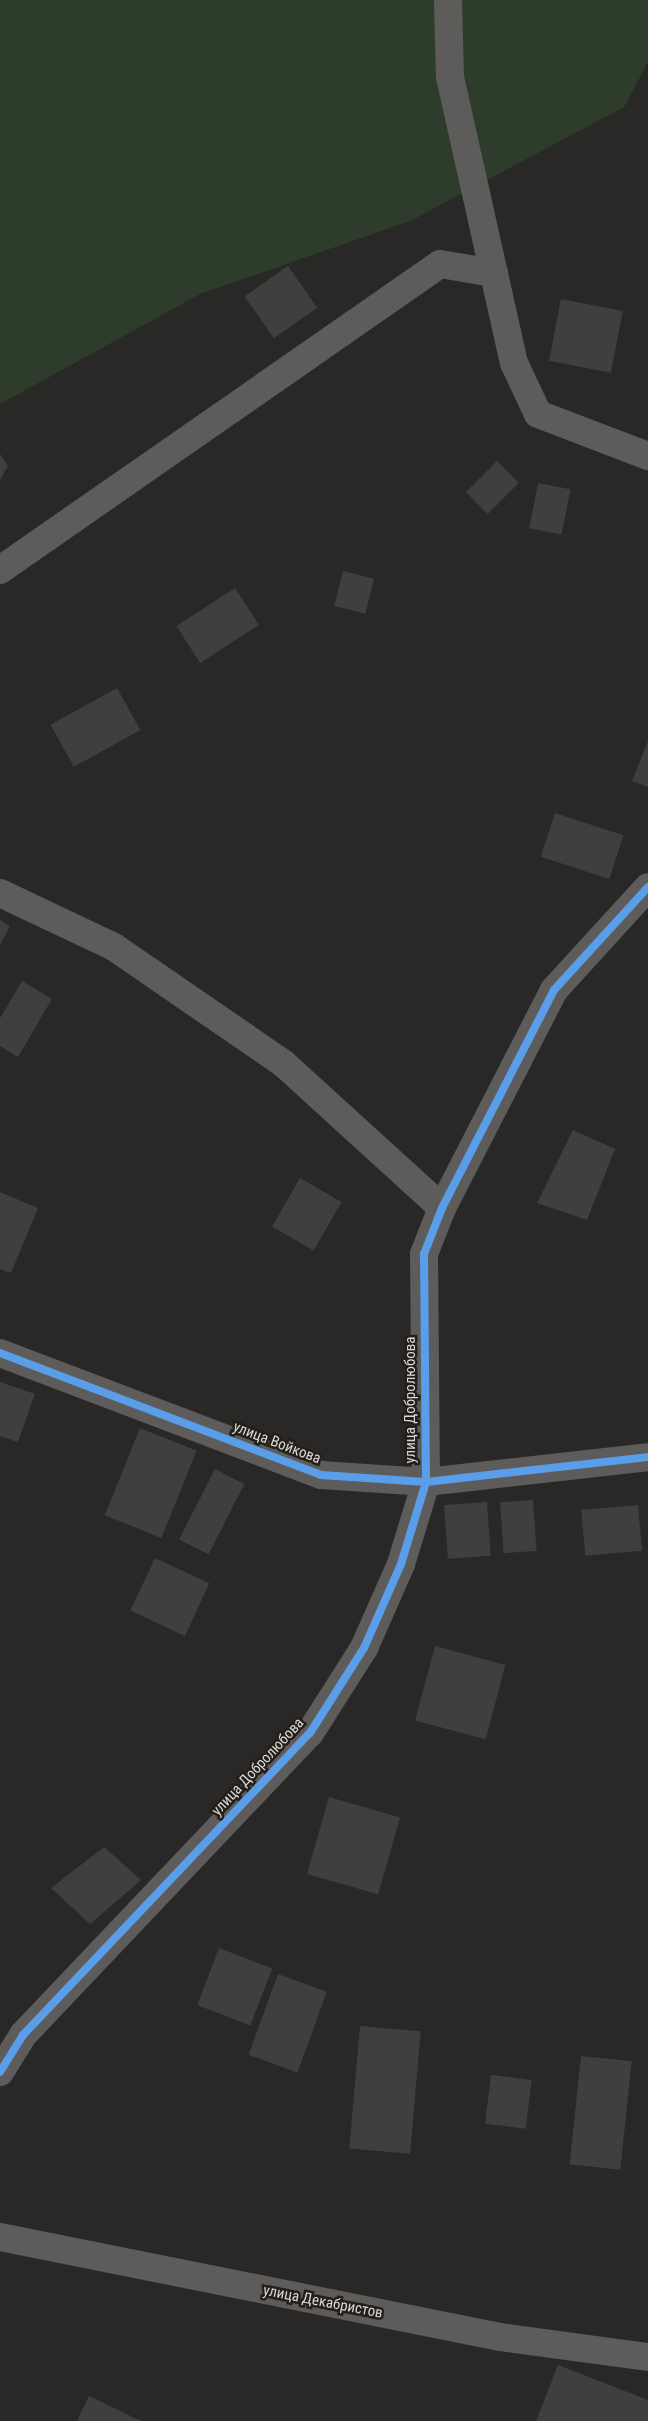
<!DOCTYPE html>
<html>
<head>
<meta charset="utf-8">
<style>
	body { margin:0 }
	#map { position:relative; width:648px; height:2421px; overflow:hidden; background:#2a2826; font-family:"Roboto Condensed",sans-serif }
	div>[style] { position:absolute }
	.green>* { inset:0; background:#2e3c2c }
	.building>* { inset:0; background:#413f3d; transform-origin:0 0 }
	.street>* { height:28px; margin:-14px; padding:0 14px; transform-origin:14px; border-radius:14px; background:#5e5c5a }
	.cycleway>* { height:8px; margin:-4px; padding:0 4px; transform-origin:4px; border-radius:4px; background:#5a9eea }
	span { translate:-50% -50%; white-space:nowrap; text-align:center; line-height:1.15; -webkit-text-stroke:5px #231f1a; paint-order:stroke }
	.street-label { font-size:15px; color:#dbd9d5 }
</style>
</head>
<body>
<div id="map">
	<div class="green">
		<i style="clip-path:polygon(0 0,648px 0,648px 62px,624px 107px,410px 221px,200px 294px,0 404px)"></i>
	</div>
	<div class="building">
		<i style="left:288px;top:266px;width:51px;height:53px;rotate:55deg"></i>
		<i style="left:561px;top:299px;width:63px;height:63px;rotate:11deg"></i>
		<i style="clip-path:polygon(0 454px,8px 466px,0 480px)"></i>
		<i style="left:497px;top:461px;width:31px;height:44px;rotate:45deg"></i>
		<i style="left:538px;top:483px;width:33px;height:46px;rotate:11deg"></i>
		<i style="left:343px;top:571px;width:32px;height:36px;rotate:14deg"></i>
		<i style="left:235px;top:588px;width:44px;height:70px;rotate:57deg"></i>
		<i style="left:117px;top:688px;width:48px;height:76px;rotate:61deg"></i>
		<i style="clip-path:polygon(648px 741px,648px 787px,632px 781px)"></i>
		<i style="left:555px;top:813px;width:72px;height:46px;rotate:18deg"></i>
		<i style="clip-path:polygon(0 920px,10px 926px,0 945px)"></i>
		<i style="clip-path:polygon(22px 981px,52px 999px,18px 1057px,0 1046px,0 1018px)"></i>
		<i style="clip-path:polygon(573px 1130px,615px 1149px,587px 1220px,537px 1203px)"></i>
		<i style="left:300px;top:1178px;width:48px;height:56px;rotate:30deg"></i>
		<i style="clip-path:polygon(0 1192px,38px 1208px,11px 1273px,0 1269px)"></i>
		<i style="clip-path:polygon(0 1382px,35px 1394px,18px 1442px,0 1436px)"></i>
		<i style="left:140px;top:1428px;width:61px;height:94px;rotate:22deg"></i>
		<i style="left:215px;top:1469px;width:33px;height:79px;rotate:27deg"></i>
		<i style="left:533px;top:1500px;width:51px;height:33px;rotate:86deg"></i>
		<i style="left:487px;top:1502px;width:54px;height:43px;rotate:86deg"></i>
		<i style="left:638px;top:1505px;width:46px;height:57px;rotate:85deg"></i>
		<i style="left:155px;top:1558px;width:60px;height:58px;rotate:25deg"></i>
		<i style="left:435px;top:1646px;width:73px;height:77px;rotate:15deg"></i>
		<i style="left:329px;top:1797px;width:74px;height:80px;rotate:16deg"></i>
		<i style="clip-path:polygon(104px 1847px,141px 1880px,90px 1924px,51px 1888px)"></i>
		<i style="left:219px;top:1948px;width:57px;height:61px;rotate:21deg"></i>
		<i style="left:278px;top:1974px;width:52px;height:86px;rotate:20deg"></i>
		<i style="left:360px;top:2026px;width:61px;height:123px;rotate:5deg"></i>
		<i style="left:581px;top:2056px;width:51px;height:109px;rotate:6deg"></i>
		<i style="left:491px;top:2075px;width:41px;height:49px;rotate:7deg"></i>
		<i style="clip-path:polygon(558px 2365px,648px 2400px,648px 2421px,536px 2421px)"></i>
		<i style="clip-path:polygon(89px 2396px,141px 2421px,77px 2421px)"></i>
	</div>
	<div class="street">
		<i style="left:448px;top:2px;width:75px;rotate:88.5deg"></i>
		<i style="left:450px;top:77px;width:293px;rotate:77.4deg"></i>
		<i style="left:514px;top:363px;width:56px;rotate:64.8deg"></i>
		<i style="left:538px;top:414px;width:118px;rotate:20.9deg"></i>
		<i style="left:0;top:570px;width:536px;rotate:-34.82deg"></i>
		<i style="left:440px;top:264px;width:55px;rotate:9.5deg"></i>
		<i style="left:0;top:893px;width:126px;rotate:25.3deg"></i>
		<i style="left:114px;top:947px;width:206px;rotate:34.5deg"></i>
		<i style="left:284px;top:1064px;width:214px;rotate:42.3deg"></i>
		<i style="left:0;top:1353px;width:343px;rotate:20.8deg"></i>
		<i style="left:321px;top:1475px;width:105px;rotate:3.8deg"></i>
		<i style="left:426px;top:1482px;width:223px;rotate:-6.4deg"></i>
		<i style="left:0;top:2072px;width:44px;rotate:-58.1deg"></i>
		<i style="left:23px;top:2035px;width:417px;rotate:-46.5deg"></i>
		<i style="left:310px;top:1733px;width:101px;rotate:-57.6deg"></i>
		<i style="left:364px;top:1648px;width:92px;rotate:-66.2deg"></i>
		<i style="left:401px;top:1564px;width:86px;rotate:-73deg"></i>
		<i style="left:426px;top:1482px;width:228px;rotate:-90.5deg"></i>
		<i style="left:424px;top:1254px;width:49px;rotate:-68.6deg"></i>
		<i style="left:442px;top:1208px;width:245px;rotate:-62.8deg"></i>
		<i style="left:554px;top:990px;width:139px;rotate:-47.6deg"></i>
		<i style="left:0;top:2237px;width:510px;rotate:11.31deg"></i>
		<i style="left:500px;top:2337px;width:149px;rotate:7.7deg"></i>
	</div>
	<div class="cycleway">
		<i style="left:0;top:1353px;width:343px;rotate:20.8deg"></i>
		<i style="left:321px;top:1475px;width:105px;rotate:3.8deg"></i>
		<i style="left:426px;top:1482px;width:223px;rotate:-6.4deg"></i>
		<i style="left:0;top:2072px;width:44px;rotate:-58.1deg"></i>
		<i style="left:23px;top:2035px;width:417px;rotate:-46.5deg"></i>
		<i style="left:310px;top:1733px;width:101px;rotate:-57.6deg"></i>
		<i style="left:364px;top:1648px;width:92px;rotate:-66.2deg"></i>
		<i style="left:401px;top:1564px;width:86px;rotate:-73deg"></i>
		<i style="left:426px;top:1482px;width:228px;rotate:-90.5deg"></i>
		<i style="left:424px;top:1254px;width:49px;rotate:-68.6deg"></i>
		<i style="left:442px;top:1208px;width:245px;rotate:-62.8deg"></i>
		<i style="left:554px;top:990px;width:139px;rotate:-47.6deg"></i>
	</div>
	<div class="street-label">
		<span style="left:411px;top:1400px;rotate:-90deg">улица Добролюбова</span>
		<span style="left:277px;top:1443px;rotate:21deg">улица Войкова</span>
		<span style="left:258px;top:1767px;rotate:-47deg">улица Добролюбова</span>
		<span style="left:323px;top:2302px;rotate:11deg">улица Декабристов</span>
	</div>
</div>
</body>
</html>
